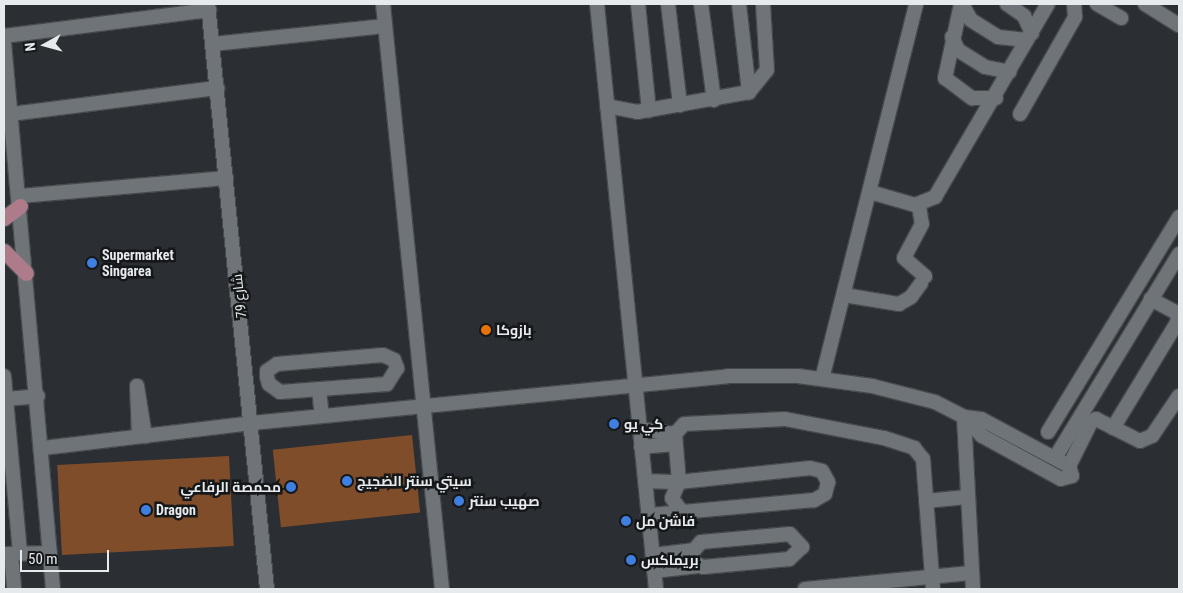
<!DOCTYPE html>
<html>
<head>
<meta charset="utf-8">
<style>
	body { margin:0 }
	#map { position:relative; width:1183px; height:593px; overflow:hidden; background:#2b2f33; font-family:"Roboto Condensed",Cairo,sans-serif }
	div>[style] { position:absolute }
	.building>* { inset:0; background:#7f4d2a; transform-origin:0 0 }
	.roads { filter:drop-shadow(1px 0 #464a4d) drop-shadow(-1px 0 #464a4d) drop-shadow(0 1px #464a4d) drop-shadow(0 -1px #464a4d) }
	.minor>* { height:14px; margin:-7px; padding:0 7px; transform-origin:7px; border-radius:7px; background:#6f7479 }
	.major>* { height:15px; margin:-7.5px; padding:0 7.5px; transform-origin:7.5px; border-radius:7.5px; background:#ad7b89 }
	.dots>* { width:14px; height:14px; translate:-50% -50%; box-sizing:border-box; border:2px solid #151719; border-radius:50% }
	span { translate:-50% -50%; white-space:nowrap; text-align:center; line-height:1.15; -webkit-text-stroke:5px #151719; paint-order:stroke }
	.poi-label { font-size:14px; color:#e7eaed; font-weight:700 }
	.left { translate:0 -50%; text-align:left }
	.right { translate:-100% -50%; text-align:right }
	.street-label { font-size:14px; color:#e7eaed }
	.frame { position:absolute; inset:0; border:5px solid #e7eaed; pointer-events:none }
	.north { position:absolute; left:20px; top:20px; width:50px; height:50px; -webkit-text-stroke:4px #151719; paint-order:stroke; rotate:263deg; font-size:14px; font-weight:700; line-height:20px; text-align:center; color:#e7eaed }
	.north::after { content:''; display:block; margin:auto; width:18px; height:22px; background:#e7eaed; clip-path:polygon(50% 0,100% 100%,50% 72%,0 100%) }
	.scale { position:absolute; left:20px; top:550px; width:89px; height:22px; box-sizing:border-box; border:2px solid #e7eaed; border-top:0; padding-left:6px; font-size:15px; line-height:18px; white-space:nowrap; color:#e7eaed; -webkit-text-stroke:4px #151719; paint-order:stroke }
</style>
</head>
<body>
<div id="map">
	<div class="building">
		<i style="left:412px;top:435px;width:78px;height:140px;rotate:84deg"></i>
		<i style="left:229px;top:456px;width:90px;height:172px;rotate:87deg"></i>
	</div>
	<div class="roads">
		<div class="minor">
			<i style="left:208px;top:4px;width:588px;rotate:84.24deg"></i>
			<i style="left:383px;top:4px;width:588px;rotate:84.24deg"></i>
			<i style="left:597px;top:4px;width:588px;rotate:84.24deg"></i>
			<i style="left:638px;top:4px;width:107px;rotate:84.1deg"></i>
			<i style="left:668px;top:4px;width:102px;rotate:83.2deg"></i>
			<i style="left:701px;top:4px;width:97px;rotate:82.3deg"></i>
			<i style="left:739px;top:4px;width:89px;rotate:83.5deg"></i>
			<i style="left:961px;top:4px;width:76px;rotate:102.2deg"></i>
			<i style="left:945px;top:78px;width:34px;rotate:37deg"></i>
			<i style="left:972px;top:98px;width:24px"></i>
			<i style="left:962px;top:4px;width:18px;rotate:61deg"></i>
			<i style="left:971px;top:20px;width:32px;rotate:32deg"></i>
			<i style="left:998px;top:37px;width:29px;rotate:6deg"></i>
			<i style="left:1007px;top:4px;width:21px;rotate:35deg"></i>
			<i style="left:1024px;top:16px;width:19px;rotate:65deg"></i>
			<i style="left:1097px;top:4px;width:28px;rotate:30deg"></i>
			<i style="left:1145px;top:4px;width:40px;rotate:32deg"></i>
			<i style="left:4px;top:36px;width:207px;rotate:-7.2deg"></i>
			<i style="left:952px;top:37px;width:14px;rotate:65deg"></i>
			<i style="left:958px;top:50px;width:32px;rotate:32deg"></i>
			<i style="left:985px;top:67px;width:25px;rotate:11deg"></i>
			<i style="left:4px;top:42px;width:549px;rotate:84.88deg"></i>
			<i style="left:213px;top:44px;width:173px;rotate:-6deg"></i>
			<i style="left:607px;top:106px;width:31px;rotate:11deg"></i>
			<i style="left:637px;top:112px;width:114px;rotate:-10.1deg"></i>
			<i style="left:749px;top:92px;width:28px;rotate:-51deg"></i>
			<i style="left:767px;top:70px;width:66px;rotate:-93.5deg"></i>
			<i style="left:11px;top:114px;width:208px;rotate:-7.2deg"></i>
			<i style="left:1020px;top:114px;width:112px;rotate:-60.4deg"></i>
			<i style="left:1075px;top:17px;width:13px;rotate:-94deg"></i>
			<i style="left:870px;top:192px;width:47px;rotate:16.1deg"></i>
			<i style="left:915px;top:205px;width:22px;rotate:-22deg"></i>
			<i style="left:935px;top:197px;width:224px;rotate:-59.7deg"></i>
			<i style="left:20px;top:196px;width:207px;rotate:-5deg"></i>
			<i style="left:919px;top:206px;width:18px;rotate:81deg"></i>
			<i style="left:922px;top:224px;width:38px;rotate:118deg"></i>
			<i style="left:904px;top:258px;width:28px;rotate:41deg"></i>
			<i style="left:844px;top:295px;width:56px;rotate:9.3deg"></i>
			<i style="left:899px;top:304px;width:14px;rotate:-30deg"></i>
			<i style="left:911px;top:297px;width:17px;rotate:-54deg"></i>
			<i style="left:383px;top:355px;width:12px;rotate:24deg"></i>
			<i style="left:394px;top:360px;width:9px;rotate:69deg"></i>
			<i style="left:397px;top:368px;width:19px;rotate:122deg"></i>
			<i style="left:387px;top:384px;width:107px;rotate:175.7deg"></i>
			<i style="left:280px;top:392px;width:14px;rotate:-144deg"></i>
			<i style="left:269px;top:384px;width:7px;rotate:-106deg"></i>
			<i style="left:267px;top:377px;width:6px;rotate:-90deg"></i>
			<i style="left:267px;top:371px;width:12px;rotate:-35deg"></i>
			<i style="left:277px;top:364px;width:106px;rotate:-4.9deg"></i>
			<i style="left:4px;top:376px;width:23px;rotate:85deg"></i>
			<i style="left:6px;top:399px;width:32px;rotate:-5deg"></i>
			<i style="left:822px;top:379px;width:387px;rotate:-75.9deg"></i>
			<i style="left:319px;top:389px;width:27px;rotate:84deg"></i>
			<i style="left:6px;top:399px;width:155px;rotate:84.8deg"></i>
			<i style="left:964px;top:417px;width:172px;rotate:87deg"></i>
			<i style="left:1113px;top:428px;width:125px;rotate:-58.7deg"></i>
			<i style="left:1178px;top:321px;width:8px;rotate:-97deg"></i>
			<i style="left:1177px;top:313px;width:30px;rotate:-152deg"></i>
			<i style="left:639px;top:429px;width:36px;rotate:8deg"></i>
			<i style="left:1048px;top:432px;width:252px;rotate:-58.6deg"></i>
			<i style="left:139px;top:436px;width:50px;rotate:-92.3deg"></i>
			<i style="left:137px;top:386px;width:51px;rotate:80.9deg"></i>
			<i style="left:641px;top:447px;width:34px;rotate:-5deg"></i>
			<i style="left:43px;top:448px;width:210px;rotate:-6.8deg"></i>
			<i style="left:252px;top:423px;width:478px;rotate:-5.6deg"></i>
			<i style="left:728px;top:376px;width:70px"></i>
			<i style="left:798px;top:376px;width:75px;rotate:7.7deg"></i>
			<i style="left:872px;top:386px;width:65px;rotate:14.3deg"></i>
			<i style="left:935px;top:402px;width:33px;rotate:27deg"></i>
			<i style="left:964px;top:417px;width:17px;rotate:7deg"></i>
			<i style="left:981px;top:419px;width:100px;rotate:28.1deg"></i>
			<i style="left:1069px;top:466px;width:10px;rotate:73deg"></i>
			<i style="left:1072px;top:476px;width:11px;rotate:165deg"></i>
			<i style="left:1061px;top:479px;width:90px;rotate:-151.4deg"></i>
			<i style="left:982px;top:436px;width:26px;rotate:-133deg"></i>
			<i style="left:1055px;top:458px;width:239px;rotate:-58.7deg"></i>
			<i style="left:1069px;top:466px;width:49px;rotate:-63.4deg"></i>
			<i style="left:1091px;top:422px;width:6px;rotate:-31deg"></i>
			<i style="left:1096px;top:419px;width:49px;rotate:26.6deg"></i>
			<i style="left:1140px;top:441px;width:13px;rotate:-23deg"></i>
			<i style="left:1152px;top:436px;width:48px;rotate:-56deg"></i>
			<i style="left:645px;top:481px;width:34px;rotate:2deg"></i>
			<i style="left:679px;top:482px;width:132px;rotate:-6.1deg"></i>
			<i style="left:810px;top:468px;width:12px;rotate:14deg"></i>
			<i style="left:822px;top:471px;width:13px;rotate:61deg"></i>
			<i style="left:828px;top:482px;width:12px;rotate:104deg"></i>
			<i style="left:825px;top:494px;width:13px;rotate:151deg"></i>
			<i style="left:814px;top:500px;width:167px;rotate:174.8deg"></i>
			<i style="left:926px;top:501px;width:41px;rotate:-5.6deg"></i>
			<i style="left:682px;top:512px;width:17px;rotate:-126deg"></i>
			<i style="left:672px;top:498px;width:17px;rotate:-66deg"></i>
			<i style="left:679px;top:482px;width:48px;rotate:-94.8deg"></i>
			<i style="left:675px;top:434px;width:13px;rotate:-48deg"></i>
			<i style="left:684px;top:424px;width:101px;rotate:-2.8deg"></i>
			<i style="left:785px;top:419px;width:101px;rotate:10.9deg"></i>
			<i style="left:884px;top:438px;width:32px;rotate:18deg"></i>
			<i style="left:914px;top:448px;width:14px;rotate:51deg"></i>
			<i style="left:923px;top:459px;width:130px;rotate:85.6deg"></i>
			<i style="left:790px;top:534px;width:18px;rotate:47deg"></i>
			<i style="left:802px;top:547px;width:18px;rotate:137deg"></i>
			<i style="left:789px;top:559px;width:86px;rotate:174.7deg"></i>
			<i style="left:703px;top:567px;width:10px;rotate:-156deg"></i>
			<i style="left:694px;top:563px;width:9px;rotate:-117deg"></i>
			<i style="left:690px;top:555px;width:17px;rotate:-50deg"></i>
			<i style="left:701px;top:542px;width:89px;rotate:-5.1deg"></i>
			<i style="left:4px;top:554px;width:46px;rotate:-1.2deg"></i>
			<i style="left:653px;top:555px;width:38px;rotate:-7deg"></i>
			<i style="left:12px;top:564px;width:25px;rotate:85deg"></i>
			<i style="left:654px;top:571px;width:44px;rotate:-6.5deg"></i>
			<i style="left:805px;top:589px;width:167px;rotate:-5.5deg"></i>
		</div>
		<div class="major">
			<i style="left:4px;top:218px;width:20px;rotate:-37deg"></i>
			<i style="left:4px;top:251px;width:31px;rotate:45deg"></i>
		</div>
	</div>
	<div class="dots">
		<i style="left:92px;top:263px;background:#3f7fe0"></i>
		<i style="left:486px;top:330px;background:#e8710a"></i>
		<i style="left:614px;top:424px;background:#3f7fe0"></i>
		<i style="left:347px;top:481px;background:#3f7fe0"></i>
		<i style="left:291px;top:487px;background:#3f7fe0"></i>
		<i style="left:459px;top:501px;background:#3f7fe0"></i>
		<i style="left:146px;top:510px;background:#3f7fe0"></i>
		<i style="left:626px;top:521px;background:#3f7fe0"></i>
		<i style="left:631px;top:560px;background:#3f7fe0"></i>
	</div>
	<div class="poi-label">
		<span class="left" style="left:102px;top:263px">Supermarket<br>Singarea</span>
		<span class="left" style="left:496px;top:330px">بازوكا</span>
		<span class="left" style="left:624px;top:424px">كي يو</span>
		<span class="left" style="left:357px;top:481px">سيتي سنتر الضجيج</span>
		<span class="right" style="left:281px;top:487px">محمصة الرفاعي</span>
		<span class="left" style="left:469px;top:501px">صهيب سنتر</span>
		<span class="left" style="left:156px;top:510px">Dragon</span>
		<span class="left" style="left:636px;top:521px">فاشن مل</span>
		<span class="left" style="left:641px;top:560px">بريماكس</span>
	</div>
	<div class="street-label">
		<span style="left:239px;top:296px;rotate:-96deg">شارع 79</span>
	</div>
	<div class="frame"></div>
	<div class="north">N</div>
	<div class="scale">50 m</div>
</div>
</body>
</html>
